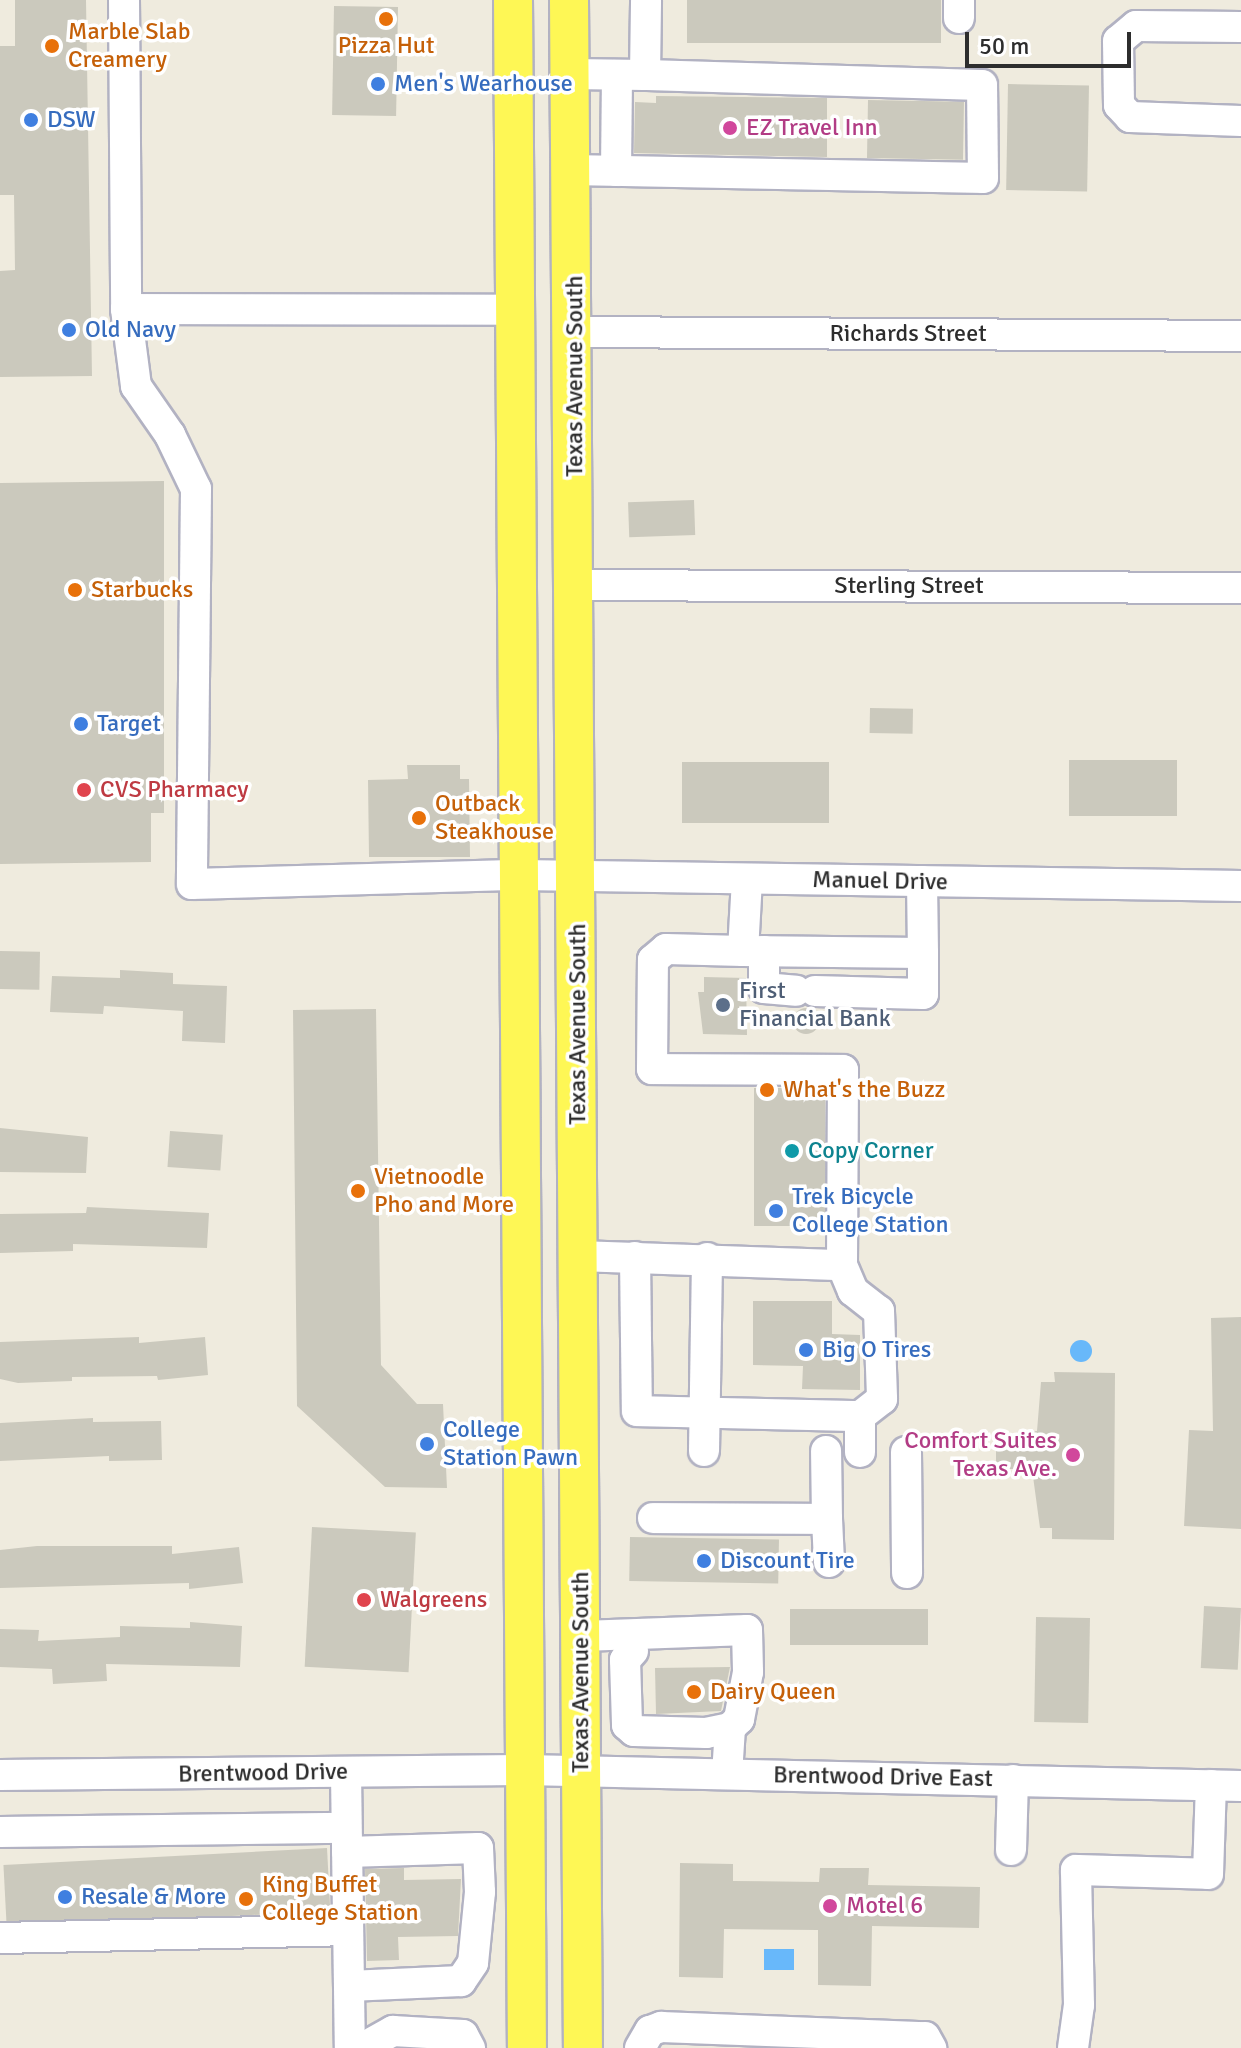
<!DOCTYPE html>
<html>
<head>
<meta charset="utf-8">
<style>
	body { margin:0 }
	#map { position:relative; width:1241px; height:2048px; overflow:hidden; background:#efebde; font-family:Signika,sans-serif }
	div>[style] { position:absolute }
	.water>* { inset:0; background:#68b8fa; transform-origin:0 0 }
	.round { border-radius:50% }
	.building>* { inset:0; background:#cbc9bd; transform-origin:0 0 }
	.roads { filter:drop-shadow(2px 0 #b2b2c2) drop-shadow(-2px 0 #b2b2c2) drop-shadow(0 2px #b2b2c2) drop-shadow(0 -2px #b2b2c2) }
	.minor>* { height:30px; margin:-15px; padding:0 15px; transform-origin:15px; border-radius:15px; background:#fff }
	.major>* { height:38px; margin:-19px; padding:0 19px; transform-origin:19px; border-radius:19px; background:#fef755 }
	.dots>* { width:22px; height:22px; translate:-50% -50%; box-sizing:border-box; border:4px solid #fff; border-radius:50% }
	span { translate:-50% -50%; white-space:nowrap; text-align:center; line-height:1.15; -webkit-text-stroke:7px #fff; paint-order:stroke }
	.food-label { font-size:24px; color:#c56008 }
	.left { translate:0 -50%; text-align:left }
	.shop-label { font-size:24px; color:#366cbe }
	.hotel-label { font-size:24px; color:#b23c85 }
	.right { translate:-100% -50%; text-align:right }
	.street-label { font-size:24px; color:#2d2d2d }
	.health-label { font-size:24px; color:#be3a42 }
	.service-label { font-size:24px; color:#4e5e75 }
	.culture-label { font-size:24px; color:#0d838f }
	.scale { position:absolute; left:965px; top:32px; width:166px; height:36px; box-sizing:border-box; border:4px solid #2d2d2d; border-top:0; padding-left:10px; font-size:24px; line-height:28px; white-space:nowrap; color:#2d2d2d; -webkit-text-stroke:6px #fff; paint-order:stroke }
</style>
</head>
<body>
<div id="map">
	<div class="water">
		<i class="round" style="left:1070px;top:1340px;width:22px;height:22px"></i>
		<i style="left:764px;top:1949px;width:30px;height:21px"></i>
	</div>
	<div class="building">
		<i style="clip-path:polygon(15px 0,86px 0,92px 376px,0 377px,0 271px,15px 270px,14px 195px,0 195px,0 46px,15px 46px)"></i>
		<i style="left:687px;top:0;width:254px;height:43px"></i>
		<i style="left:334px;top:6px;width:64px;height:109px;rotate:1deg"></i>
		<i style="left:1008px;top:84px;width:81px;height:106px;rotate:1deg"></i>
		<i style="clip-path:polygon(656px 96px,827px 98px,827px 157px,634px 153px,635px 102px,656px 103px)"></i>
		<i style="left:868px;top:100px;width:96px;height:58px;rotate:1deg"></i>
		<i style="clip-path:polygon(164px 481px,164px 813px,151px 813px,151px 862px,0 864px,0 483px)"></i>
		<i style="left:694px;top:500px;width:35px;height:66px;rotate:88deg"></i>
		<i style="left:870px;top:708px;width:43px;height:25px;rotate:1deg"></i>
		<i style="left:1069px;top:760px;width:108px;height:56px"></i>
		<i style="left:682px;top:762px;width:147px;height:61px"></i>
		<i style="clip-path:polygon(407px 765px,460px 765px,460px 779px,469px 779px,470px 857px,369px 857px,368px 780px,408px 779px)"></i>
		<i style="left:0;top:951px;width:40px;height:38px;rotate:1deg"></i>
		<i style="clip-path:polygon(120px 970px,173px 973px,173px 984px,227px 986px,225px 1043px,182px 1041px,183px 1011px,104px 1006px,103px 1014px,50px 1012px,52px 976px,120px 978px)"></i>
		<i style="clip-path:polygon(704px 977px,746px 978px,747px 1035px,703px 1034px,698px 992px,704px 992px)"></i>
		<i class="round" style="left:793px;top:1008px;width:26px;height:26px"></i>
		<i style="clip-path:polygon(376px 1009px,381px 1365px,417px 1404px,443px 1404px,447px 1488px,385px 1487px,297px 1406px,293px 1010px)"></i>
		<i style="left:754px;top:1088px;width:71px;height:138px"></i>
		<i style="clip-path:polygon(0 1128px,88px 1137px,86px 1173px,0 1172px)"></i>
		<i style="left:170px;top:1131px;width:53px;height:36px;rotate:4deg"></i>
		<i style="clip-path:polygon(87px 1207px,209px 1213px,207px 1248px,73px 1244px,73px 1251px,0 1253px,0 1214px,86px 1213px)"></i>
		<i style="clip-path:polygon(753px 1301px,832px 1301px,832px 1334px,860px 1335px,860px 1390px,802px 1389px,803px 1366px,753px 1365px)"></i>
		<i style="clip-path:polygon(1241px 1317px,1241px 1529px,1184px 1526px,1189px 1430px,1213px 1431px,1211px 1318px)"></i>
		<i style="clip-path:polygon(139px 1337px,139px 1343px,205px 1337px,208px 1375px,158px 1380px,157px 1376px,72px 1377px,72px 1381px,18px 1383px,0 1379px,0 1342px)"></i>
		<i style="clip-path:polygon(1054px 1372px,1115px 1373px,1114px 1540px,1052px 1539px,1052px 1528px,1040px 1528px,1032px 1469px,996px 1469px,996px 1435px,1037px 1431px,1041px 1382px,1055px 1382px)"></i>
		<i style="clip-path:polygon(93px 1418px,93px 1422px,161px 1421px,162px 1460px,109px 1461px,109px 1456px,0 1461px,0 1423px)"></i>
		<i style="left:312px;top:1527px;width:104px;height:140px;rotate:3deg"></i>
		<i style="left:630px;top:1537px;width:149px;height:44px;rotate:1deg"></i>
		<i style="clip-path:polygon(37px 1546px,172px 1546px,172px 1554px,239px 1547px,243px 1583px,189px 1589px,189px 1583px,0 1588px,0 1550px)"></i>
		<i style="left:1204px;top:1606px;width:37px;height:62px;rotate:3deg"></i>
		<i style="left:790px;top:1609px;width:138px;height:36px"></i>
		<i style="left:1036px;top:1617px;width:54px;height:105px;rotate:1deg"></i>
		<i style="clip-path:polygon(190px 1622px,242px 1626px,240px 1667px,106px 1664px,107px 1681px,53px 1684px,52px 1669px,0 1667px,0 1629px,39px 1630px,38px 1641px,120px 1637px,120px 1626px,190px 1628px)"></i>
		<i style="clip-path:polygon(730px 1667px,721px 1711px,656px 1714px,655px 1668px)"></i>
		<i style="left:327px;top:1848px;width:63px;height:324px;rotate:87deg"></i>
		<i style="clip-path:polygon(680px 1863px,733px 1864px,733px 1881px,819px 1882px,820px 1868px,869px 1868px,868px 1885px,980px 1887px,979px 1928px,872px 1926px,871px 1986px,818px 1985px,818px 1930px,724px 1929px,723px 1978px,679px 1977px)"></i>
		<i style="clip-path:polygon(404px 1868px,404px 1880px,461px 1879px,458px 1936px,398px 1937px,399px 1960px,367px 1961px,365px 1869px)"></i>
	</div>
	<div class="roads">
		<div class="minor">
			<i style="left:124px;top:0;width:309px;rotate:89.6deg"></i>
			<i style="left:126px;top:309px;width:78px;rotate:82.6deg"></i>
			<i style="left:136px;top:386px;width:60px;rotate:55.2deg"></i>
			<i style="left:170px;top:435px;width:60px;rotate:64.3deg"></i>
			<i style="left:196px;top:489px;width:395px;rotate:90.6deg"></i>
			<i style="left:192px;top:884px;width:328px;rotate:-1.6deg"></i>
			<i style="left:520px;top:875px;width:721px;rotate:0.87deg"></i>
			<i style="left:959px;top:18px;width:18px;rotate:-90deg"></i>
			<i style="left:1241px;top:27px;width:105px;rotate:-179.5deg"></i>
			<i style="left:1136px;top:26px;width:23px;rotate:140deg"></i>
			<i style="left:1118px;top:41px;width:64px;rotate:89.1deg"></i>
			<i style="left:1119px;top:105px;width:16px;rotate:47deg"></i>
			<i style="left:1130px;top:117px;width:111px;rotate:2.1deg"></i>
			<i style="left:571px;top:74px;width:74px;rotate:0.8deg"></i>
			<i style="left:645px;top:75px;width:75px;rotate:-89.2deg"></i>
			<i style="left:573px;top:170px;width:410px;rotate:1.1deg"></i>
			<i style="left:983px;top:178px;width:93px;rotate:-90.6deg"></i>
			<i style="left:982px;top:85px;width:337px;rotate:-178.3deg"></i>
			<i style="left:616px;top:171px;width:96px;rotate:-89.4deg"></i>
			<i style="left:126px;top:309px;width:390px;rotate:0.1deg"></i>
			<i style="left:575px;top:332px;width:666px;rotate:0.34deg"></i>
			<i style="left:576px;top:585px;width:665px;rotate:0.26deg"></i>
			<i style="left:743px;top:951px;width:180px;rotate:0.6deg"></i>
			<i style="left:923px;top:953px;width:72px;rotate:-90.8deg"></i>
			<i style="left:764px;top:951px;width:37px;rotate:90deg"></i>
			<i style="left:764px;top:988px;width:32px;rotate:5deg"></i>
			<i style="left:815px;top:991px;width:108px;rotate:1.6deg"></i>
			<i style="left:923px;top:994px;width:41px;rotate:-90deg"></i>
			<i style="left:579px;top:1256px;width:263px;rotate:2deg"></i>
			<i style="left:842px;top:1265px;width:195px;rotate:-89.7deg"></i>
			<i style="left:843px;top:1070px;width:191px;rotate:-179.7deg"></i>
			<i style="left:652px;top:1069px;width:109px;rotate:-89.5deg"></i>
			<i style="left:653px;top:960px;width:17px;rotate:-40deg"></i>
			<i style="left:666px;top:949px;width:77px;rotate:1.5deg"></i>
			<i style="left:743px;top:951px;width:72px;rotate:-86.8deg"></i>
			<i style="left:635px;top:1257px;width:154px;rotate:89.3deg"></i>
			<i style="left:637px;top:1411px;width:223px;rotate:1.3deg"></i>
			<i style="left:842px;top:1265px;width:28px;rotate:67deg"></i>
			<i style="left:853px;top:1291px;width:33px;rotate:38deg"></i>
			<i style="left:879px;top:1311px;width:88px;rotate:88deg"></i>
			<i style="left:882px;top:1399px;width:28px;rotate:142deg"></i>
			<i style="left:860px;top:1416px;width:36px;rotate:90deg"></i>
			<i style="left:704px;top:1451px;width:193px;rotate:-89.1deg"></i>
			<i style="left:906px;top:1452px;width:121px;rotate:89.5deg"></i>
			<i style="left:653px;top:1518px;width:174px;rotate:0.3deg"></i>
			<i style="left:827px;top:1519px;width:68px;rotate:-90.8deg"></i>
			<i style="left:827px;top:1519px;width:43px;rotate:87.3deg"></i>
			<i style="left:582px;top:1636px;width:165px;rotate:-2.1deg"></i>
			<i style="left:747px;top:1630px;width:42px;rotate:88.6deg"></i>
			<i style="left:748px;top:1672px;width:48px;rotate:100.8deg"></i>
			<i style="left:739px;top:1719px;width:13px;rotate:135deg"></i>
			<i style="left:730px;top:1728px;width:46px;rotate:93.7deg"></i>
			<i style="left:633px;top:1651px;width:12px;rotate:132deg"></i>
			<i style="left:625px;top:1660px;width:65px;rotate:88.2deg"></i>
			<i style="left:627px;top:1725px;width:9px;rotate:41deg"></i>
			<i style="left:634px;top:1731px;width:72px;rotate:1.6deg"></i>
			<i style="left:706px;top:1733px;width:25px;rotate:-12deg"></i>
			<i style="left:346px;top:1773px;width:275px;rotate:89.2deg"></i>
			<i style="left:0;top:1775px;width:526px;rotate:-0.54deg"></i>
			<i style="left:526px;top:1770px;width:715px;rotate:1.28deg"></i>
			<i style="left:0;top:1832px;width:346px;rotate:-0.7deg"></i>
			<i style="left:1011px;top:1850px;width:70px;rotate:-88.4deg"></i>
			<i style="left:347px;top:1852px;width:131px;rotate:-1.7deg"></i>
			<i style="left:478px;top:1848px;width:44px;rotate:87.4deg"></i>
			<i style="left:480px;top:1892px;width:71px;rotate:95.6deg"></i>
			<i style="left:473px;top:1963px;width:22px;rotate:124deg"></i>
			<i style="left:461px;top:1981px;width:112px;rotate:177.4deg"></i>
			<i style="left:0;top:1938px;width:348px;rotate:-1.3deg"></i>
			<i style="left:373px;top:2042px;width:23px;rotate:-29deg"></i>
			<i style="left:393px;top:2031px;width:70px;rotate:3.3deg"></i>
			<i style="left:463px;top:2035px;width:15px;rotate:62deg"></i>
			<i style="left:640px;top:2048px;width:20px;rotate:-60deg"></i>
			<i style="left:650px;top:2031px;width:12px;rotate:-20deg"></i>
			<i style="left:661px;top:2027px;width:264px;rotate:2.2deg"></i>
			<i style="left:925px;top:2037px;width:13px;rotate:61deg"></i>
			<i style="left:1073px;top:2048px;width:43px;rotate:-82.1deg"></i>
			<i style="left:1079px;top:2005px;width:135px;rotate:-91.3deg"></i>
			<i style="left:1076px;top:1870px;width:132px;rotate:1.7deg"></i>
			<i style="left:1208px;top:1874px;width:89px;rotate:-88.1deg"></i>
		</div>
		<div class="major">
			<i style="left:513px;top:0;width:2048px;rotate:89.61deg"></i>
			<i style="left:569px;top:0;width:2048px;rotate:89.61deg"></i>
		</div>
	</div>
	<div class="dots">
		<i style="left:386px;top:19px;background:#e8710a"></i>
		<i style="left:52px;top:46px;background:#e8710a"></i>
		<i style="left:378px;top:84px;background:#3f7fe0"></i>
		<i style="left:31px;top:120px;background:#3f7fe0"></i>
		<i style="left:730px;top:128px;background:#d1479c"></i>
		<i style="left:69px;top:330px;background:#3f7fe0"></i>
		<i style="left:75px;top:590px;background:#e8710a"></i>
		<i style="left:81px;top:724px;background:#3f7fe0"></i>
		<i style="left:84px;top:790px;background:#e0444e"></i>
		<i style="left:419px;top:818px;background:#e8710a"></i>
		<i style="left:723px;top:1005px;background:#5c6f8a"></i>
		<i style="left:767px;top:1090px;background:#e8710a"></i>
		<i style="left:792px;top:1151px;background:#0f9aa8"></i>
		<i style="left:358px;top:1191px;background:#e8710a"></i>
		<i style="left:776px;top:1211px;background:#3f7fe0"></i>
		<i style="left:806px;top:1350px;background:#3f7fe0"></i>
		<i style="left:427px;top:1444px;background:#3f7fe0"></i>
		<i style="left:1073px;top:1455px;background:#d1479c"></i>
		<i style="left:704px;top:1561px;background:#3f7fe0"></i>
		<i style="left:364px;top:1600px;background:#e0444e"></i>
		<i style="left:694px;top:1692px;background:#e8710a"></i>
		<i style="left:65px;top:1897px;background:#3f7fe0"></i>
		<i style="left:246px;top:1899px;background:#e8710a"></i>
		<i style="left:830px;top:1906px;background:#d1479c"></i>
	</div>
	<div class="food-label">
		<span class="left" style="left:68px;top:46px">Marble Slab<br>Creamery</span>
		<span style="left:386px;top:46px">Pizza Hut</span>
		<span class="left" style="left:91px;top:590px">Starbucks</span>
		<span class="left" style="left:435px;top:818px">Outback<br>Steakhouse</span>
		<span class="left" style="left:783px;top:1090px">What's the Buzz</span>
		<span class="left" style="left:374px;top:1191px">Vietnoodle<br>Pho and More</span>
		<span class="left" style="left:710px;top:1692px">Dairy Queen</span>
		<span class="left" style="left:262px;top:1899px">King Buffet<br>College Station</span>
	</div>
	<div class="shop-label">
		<span class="left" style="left:394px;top:84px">Men's Wearhouse</span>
		<span class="left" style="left:47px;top:120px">DSW</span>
		<span class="left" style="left:85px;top:330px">Old Navy</span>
		<span class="left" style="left:97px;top:724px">Target</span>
		<span class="left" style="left:792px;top:1211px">Trek Bicycle<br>College Station</span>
		<span class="left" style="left:822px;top:1350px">Big O Tires</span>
		<span class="left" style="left:443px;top:1444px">College<br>Station Pawn</span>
		<span class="left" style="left:720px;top:1561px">Discount Tire</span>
		<span class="left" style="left:81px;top:1897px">Resale &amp; More</span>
	</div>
	<div class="hotel-label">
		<span class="left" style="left:746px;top:128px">EZ Travel Inn</span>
		<span class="right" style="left:1057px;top:1455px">Comfort Suites<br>Texas Ave.</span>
		<span class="left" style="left:846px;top:1906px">Motel 6</span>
	</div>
	<div class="street-label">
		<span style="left:908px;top:334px">Richards Street</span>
		<span style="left:575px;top:376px;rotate:-90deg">Texas Avenue South</span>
		<span style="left:909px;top:586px">Sterling Street</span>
		<span style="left:880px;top:881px;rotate:1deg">Manuel Drive</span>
		<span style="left:578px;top:1024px;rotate:-90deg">Texas Avenue South</span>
		<span style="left:581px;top:1672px;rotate:-90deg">Texas Avenue South</span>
		<span style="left:263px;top:1773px;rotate:-1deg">Brentwood Drive</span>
		<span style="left:883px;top:1777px;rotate:1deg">Brentwood Drive East</span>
	</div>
	<div class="health-label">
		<span class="left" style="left:100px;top:790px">CVS Pharmacy</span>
		<span class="left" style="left:380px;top:1600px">Walgreens</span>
	</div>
	<div class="service-label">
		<span class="left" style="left:739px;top:1005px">First<br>Financial Bank</span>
	</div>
	<div class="culture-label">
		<span class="left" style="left:808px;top:1151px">Copy Corner</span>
	</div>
	<div class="scale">50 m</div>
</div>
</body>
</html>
